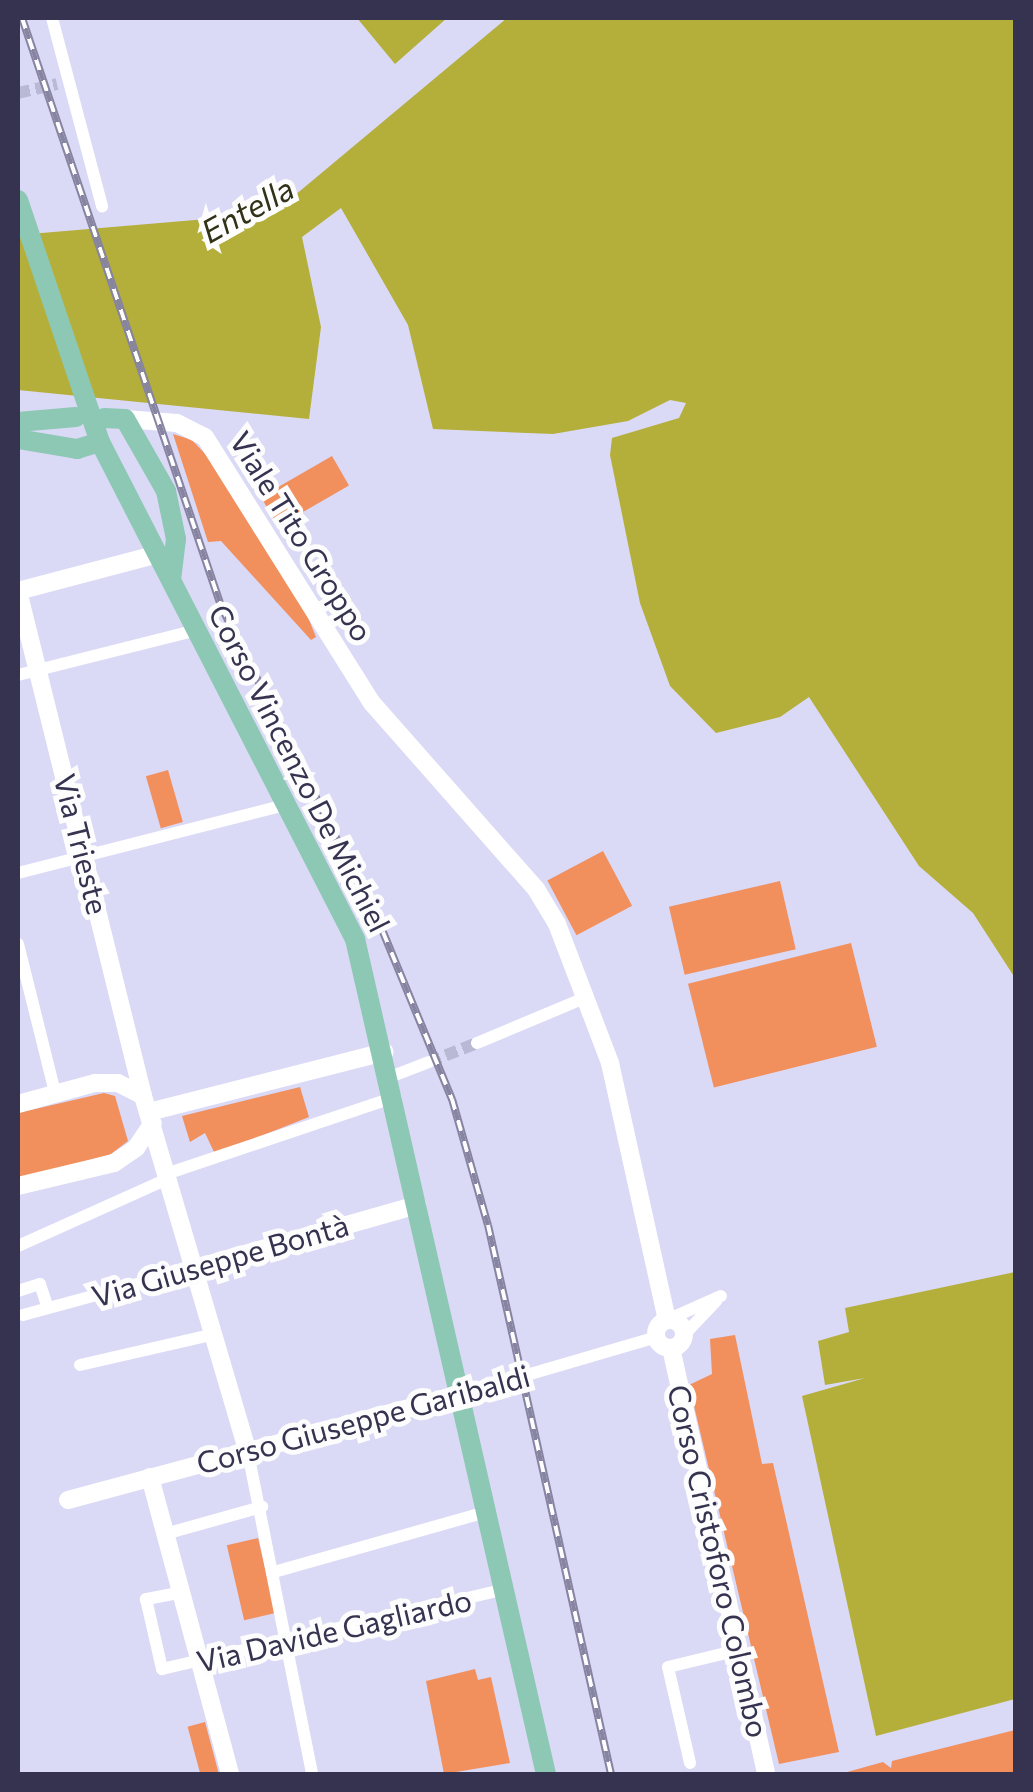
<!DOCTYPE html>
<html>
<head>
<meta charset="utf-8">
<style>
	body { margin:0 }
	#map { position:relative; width:1033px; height:1792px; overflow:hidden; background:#dad9f6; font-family:Commissioner,sans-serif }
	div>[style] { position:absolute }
	.green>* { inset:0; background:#f18f5d; transform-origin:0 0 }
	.water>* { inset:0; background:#b4af3b }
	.street-tunnel>* { height:12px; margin-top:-6px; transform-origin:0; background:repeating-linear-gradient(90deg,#b9b8d5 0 12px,transparent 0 18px) }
	.street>* { height:12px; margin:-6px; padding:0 6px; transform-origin:6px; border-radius:6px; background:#fff }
	.secondary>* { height:18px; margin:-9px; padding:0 9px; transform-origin:9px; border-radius:9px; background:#fff }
	.secondary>.ring { margin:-9px; padding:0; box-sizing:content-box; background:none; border:18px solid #fff; border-radius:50% }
	.primary>* { height:20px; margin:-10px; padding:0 10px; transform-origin:10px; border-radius:10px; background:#8cc8b3 }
	.rail>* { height:8px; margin-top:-4px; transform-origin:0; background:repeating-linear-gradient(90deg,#fdfdfd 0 11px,#8684a1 0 22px); box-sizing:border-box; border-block:2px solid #8684a1 }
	span { translate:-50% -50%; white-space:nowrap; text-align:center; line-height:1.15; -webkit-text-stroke:10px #fdfdfd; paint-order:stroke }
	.street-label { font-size:30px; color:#363350 }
	.water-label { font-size:32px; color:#323219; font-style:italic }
	.frame { position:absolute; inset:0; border:20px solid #363350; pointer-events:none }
</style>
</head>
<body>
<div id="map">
	<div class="green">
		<i style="clip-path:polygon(173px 434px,192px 440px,209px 458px,303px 605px,316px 637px,311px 640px,221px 541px,208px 542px)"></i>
		<i style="left:332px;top:456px;width:34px;height:82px;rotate:60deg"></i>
		<i style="left:168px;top:770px;width:54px;height:23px;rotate:74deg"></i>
		<i style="left:603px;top:851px;width:62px;height:63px;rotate:62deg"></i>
		<i style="left:780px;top:881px;width:70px;height:114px;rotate:77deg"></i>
		<i style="left:851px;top:943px;width:107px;height:168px;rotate:76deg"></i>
		<i style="clip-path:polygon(300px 1087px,309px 1117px,215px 1154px,205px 1133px,190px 1142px,182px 1116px)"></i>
		<i style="clip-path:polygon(104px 1093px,115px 1096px,128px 1141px,111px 1154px,18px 1180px,18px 1113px)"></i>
		<i style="clip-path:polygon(735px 1335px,762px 1464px,773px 1463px,839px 1752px,779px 1764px,689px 1385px,712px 1374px,710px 1339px)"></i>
		<i style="left:258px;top:1538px;width:77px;height:32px;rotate:77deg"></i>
		<i style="clip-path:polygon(475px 1669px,478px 1680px,491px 1677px,510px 1763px,444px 1774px,426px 1681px)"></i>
		<i style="left:205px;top:1722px;width:54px;height:18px;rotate:75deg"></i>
		<i style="clip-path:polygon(1015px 1730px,1015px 1774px,840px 1774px,883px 1762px,891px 1768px,892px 1761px)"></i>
	</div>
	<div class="water">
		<i style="clip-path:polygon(357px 18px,356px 18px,447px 18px,395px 64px)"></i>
		<i style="clip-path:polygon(507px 18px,1015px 18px,1015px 978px,973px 913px,919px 866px,809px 697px,780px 717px,716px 733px,670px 686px,640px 603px,610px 455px,612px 438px,679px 418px,686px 403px,670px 400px,628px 421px,553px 434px,433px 429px,408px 325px,341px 208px,302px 237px,321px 327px,309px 419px,18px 390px,18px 235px,195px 220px,260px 212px,288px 201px)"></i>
		<i style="clip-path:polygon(1015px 1272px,1015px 1699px,876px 1736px,802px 1396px,865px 1378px,825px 1385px,818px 1341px,849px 1332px,845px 1308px)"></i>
	</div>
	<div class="street-tunnel">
		<i style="left:18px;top:93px;width:40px;rotate:-13deg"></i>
		<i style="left:429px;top:1062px;width:52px;rotate:-21.6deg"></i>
	</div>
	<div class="street">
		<i style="left:52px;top:18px;width:195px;rotate:75.1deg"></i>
		<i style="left:18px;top:675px;width:185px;rotate:-14.1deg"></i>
		<i style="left:18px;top:873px;width:279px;rotate:-14.3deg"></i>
		<i style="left:18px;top:944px;width:153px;rotate:76deg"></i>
		<i style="left:477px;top:1043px;width:119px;rotate:-22.7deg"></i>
		<i style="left:390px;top:1077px;width:42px;rotate:-21deg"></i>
		<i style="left:166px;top:1174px;width:242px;rotate:-18.6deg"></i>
		<i style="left:18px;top:1246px;width:163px;rotate:-24.2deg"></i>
		<i style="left:18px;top:1291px;width:23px;rotate:-18deg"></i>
		<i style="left:40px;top:1284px;width:25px;rotate:72deg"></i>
		<i style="left:23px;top:1315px;width:179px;rotate:-15.2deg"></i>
		<i style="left:667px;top:1320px;width:59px;rotate:-24deg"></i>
		<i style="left:684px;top:1335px;width:47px;rotate:-46.7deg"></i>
		<i style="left:80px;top:1365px;width:139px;rotate:-12.9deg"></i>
		<i style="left:462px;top:1394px;width:203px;rotate:-16.3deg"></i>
		<i style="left:248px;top:1453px;width:327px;rotate:78.7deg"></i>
		<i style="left:165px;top:1534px;width:101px;rotate:-15.6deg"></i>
		<i style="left:274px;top:1572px;width:223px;rotate:-15.8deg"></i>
		<i style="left:183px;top:1592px;width:38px;rotate:169deg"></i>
		<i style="left:146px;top:1599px;width:72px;rotate:77.1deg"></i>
		<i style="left:162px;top:1669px;width:353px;rotate:-13.1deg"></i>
		<i style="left:690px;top:1763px;width:98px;rotate:-102.9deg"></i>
		<i style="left:668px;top:1667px;width:73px;rotate:-13.5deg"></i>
	</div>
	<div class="secondary">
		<i style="left:125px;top:419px;width:52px;rotate:4.4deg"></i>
		<i style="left:177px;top:423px;width:31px;rotate:27deg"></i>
		<i style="left:205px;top:437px;width:314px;rotate:57.9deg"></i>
		<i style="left:372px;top:703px;width:248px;rotate:48.6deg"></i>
		<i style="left:536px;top:889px;width:41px;rotate:59deg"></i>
		<i style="left:557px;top:924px;width:149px;rotate:69.1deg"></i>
		<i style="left:610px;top:1063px;width:263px;rotate:77.5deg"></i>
		<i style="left:18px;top:591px;width:520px;rotate:76.1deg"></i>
		<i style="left:143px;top:1096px;width:372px;rotate:73.6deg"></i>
		<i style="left:18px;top:591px;width:145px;rotate:-14.8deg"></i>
		<i style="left:18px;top:1104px;width:80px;rotate:-15.3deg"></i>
		<i style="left:95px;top:1083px;width:23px"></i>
		<i style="left:118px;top:1083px;width:28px;rotate:27deg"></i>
		<i style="left:149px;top:1112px;width:243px;rotate:-14.3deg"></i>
		<i style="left:18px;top:1186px;width:99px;rotate:-13.5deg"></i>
		<i style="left:114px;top:1163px;width:27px;rotate:-34deg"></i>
		<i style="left:136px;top:1148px;width:30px;rotate:-56deg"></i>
		<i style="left:196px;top:1268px;width:230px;rotate:-15.9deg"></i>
		<i class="ring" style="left:656px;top:1320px;width:10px;height:10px"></i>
		<i style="left:671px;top:1348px;width:436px;rotate:77.4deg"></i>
		<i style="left:150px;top:1477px;width:308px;rotate:74.9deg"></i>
		<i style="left:68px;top:1500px;width:408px;rotate:-15.1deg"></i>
	</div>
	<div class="primary">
		<i style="left:18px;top:200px;width:256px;rotate:71.3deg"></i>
		<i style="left:100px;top:442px;width:559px;rotate:62.84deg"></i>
		<i style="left:355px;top:939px;width:857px;rotate:77.12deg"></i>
		<i style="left:104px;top:418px;width:21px;rotate:3deg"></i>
		<i style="left:125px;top:419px;width:83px;rotate:60.3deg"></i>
		<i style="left:166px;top:491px;width:49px;rotate:78.2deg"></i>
		<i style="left:176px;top:539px;width:39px;rotate:97deg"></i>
		<i style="left:18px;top:422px;width:58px;rotate:-4.9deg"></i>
		<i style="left:18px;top:439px;width:60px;rotate:9.6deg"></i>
		<i style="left:77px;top:449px;width:24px;rotate:-17deg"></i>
	</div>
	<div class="rail">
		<i style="left:22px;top:18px;width:621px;rotate:71.3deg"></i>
		<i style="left:221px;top:606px;width:364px;rotate:63.6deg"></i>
		<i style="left:383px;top:932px;width:181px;rotate:67.6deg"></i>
		<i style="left:452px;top:1099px;width:131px;rotate:74.1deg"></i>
		<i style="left:488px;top:1225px;width:563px;rotate:77.37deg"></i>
	</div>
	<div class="street-label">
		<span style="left:302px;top:536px;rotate:58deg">Viale Tito Groppo</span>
		<span style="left:300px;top:768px;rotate:63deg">Corso Vincenzo De Michiel</span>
		<span style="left:82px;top:844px;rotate:76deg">Via Trieste</span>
		<span style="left:220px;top:1260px;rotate:-16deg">Via Giuseppe Bontà</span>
		<span style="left:363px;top:1419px;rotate:-15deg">Corso Giuseppe Garibaldi</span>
		<span style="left:719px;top:1561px;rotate:77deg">Corso Cristoforo Colombo</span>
		<span style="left:334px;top:1630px;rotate:-13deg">Via Davide Gagliardo</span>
	</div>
	<div class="water-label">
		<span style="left:247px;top:209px;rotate:-29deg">Entella</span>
	</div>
	<div class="frame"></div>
</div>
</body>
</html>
